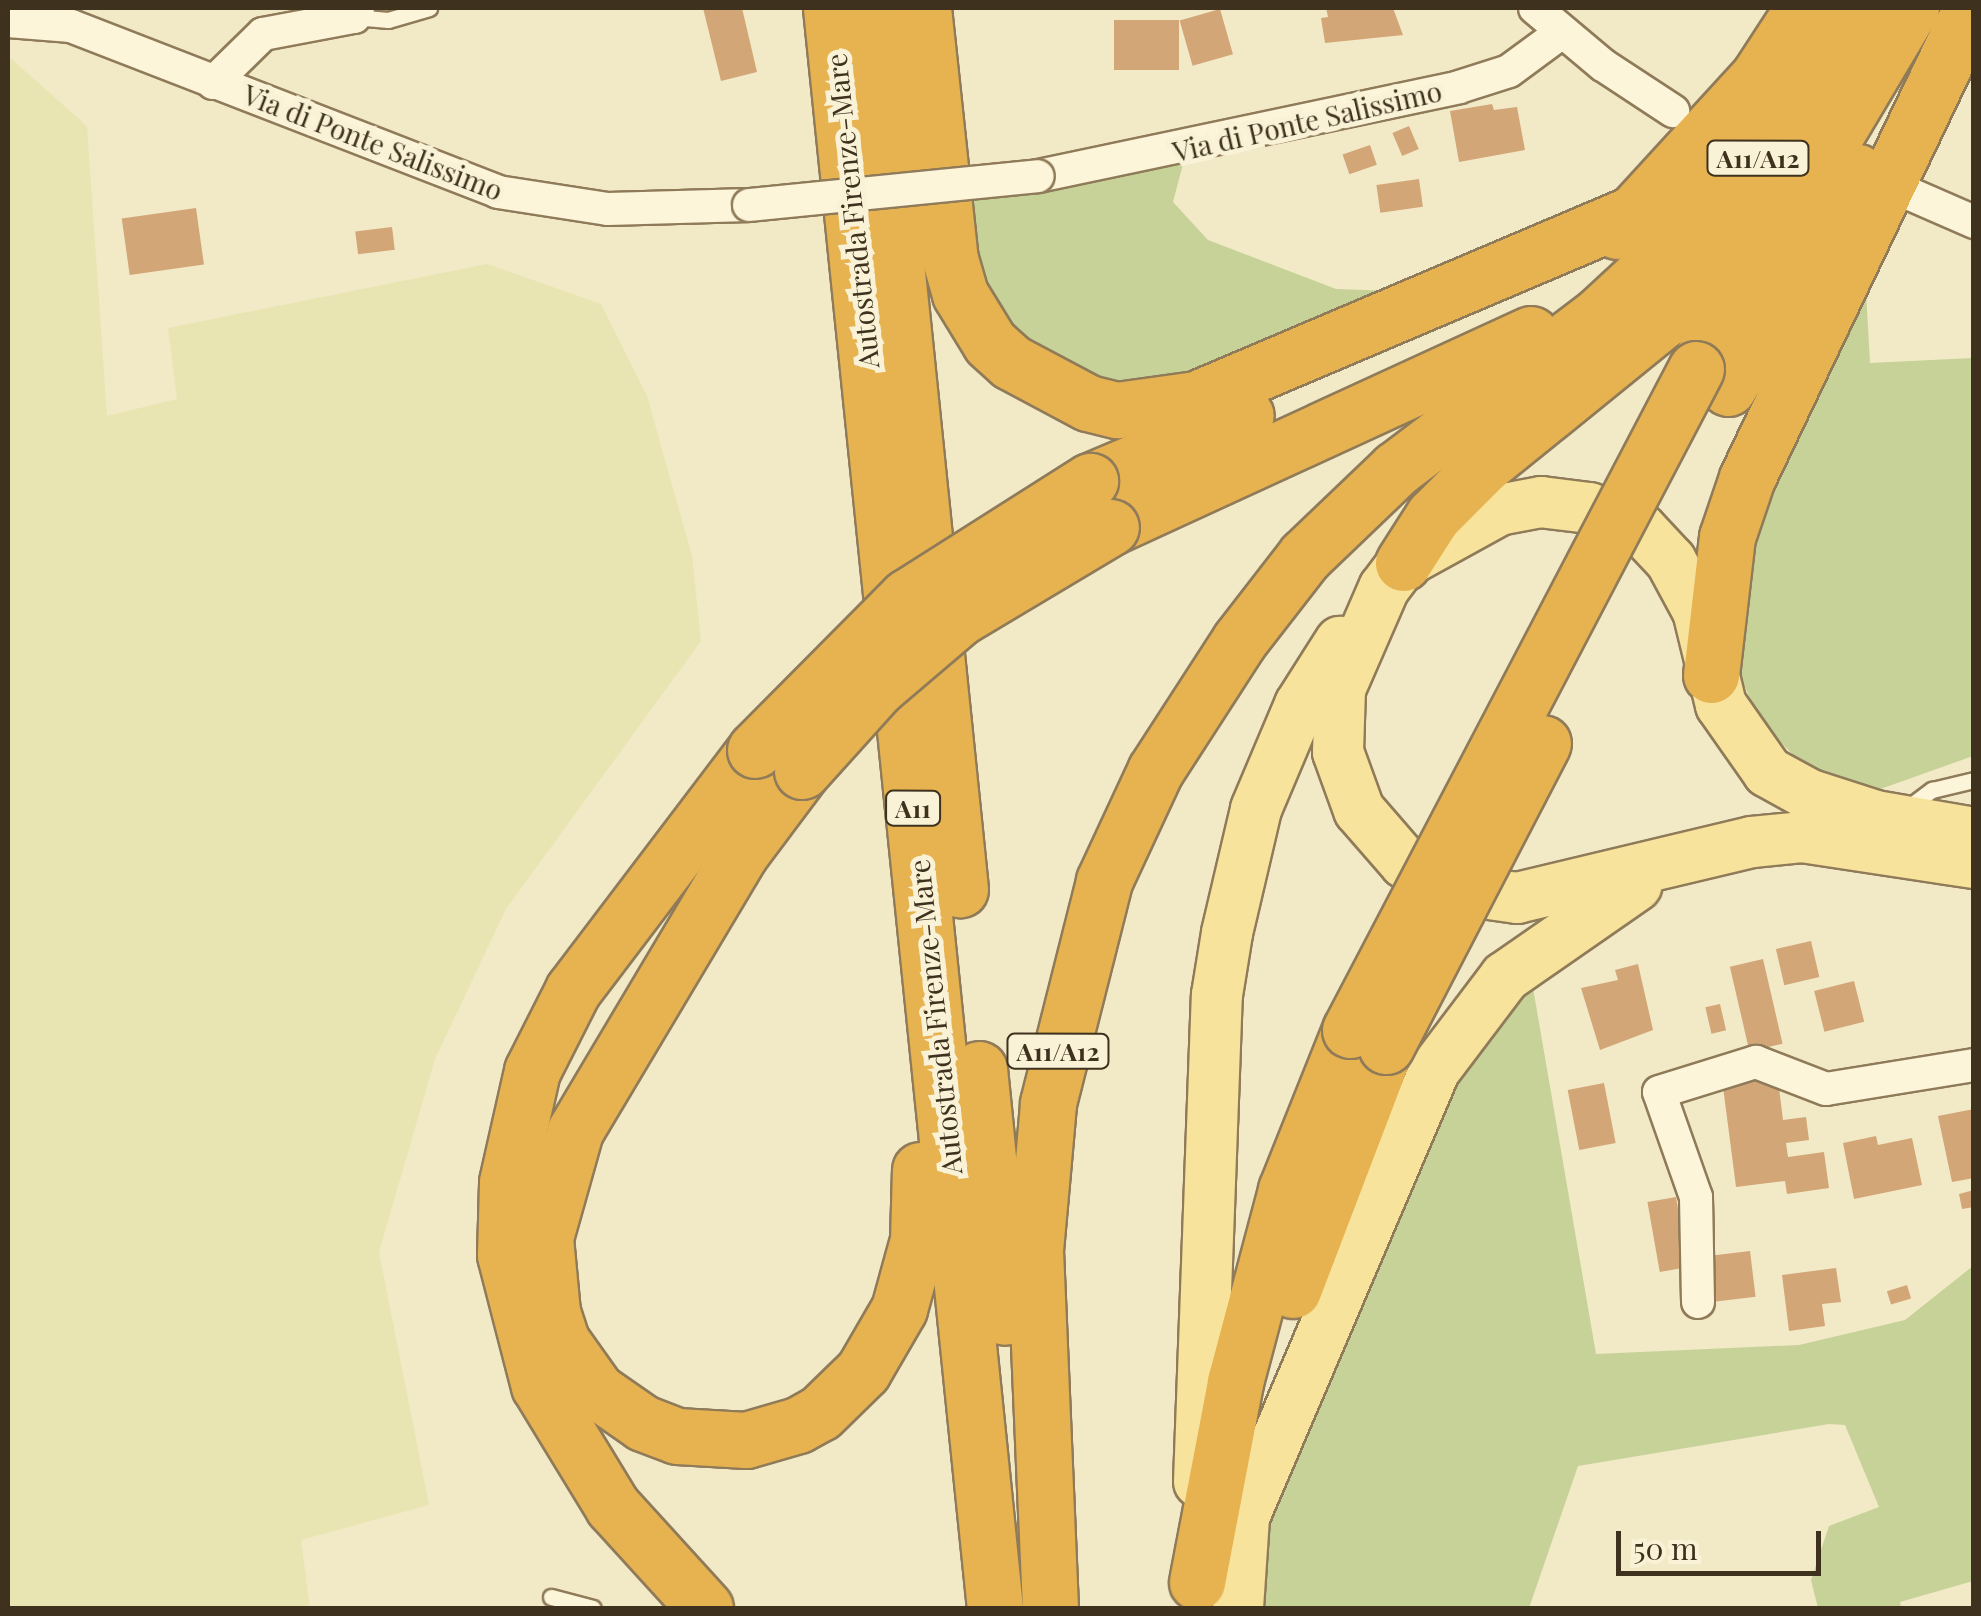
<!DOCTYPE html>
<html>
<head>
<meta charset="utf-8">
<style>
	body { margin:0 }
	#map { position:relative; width:1981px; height:1616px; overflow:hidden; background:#f2e9c6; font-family:"Playfair Display",serif }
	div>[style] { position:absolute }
	.farmland>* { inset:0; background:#e9e5b2 }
	.green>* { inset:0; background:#c6d298 }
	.building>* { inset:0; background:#d3a678; transform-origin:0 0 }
	.roads { filter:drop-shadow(2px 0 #8f7b59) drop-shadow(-2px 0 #8f7b59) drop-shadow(0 2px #8f7b59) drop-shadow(0 -2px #8f7b59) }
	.lane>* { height:15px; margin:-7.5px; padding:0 7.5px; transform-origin:7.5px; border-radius:7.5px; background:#fcf5da }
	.street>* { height:32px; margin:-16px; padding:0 16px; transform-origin:16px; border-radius:16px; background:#fcf5da }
	.primary>* { height:50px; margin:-25px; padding:0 25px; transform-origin:25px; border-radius:25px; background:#f7e39b }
	.highway>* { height:55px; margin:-27.5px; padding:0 27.5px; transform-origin:27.5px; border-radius:27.5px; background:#e7b250 }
	.bridges { filter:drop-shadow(2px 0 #8f7b59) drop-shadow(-2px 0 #8f7b59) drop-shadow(0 2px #8f7b59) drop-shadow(0 -2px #8f7b59) }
	.street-bridge>* { height:32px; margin:-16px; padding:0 16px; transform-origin:16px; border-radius:16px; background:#fcf5da }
	.highway-bridge>* { height:55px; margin:-27.5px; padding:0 27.5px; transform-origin:27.5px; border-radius:27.5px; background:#e7b250 }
	span { translate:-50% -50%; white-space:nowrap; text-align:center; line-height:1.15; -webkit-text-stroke:10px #f9f2d6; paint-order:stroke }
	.shield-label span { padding:2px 8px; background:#f9f2d6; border:2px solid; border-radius:8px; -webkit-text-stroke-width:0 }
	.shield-label { font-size:25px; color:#3e311e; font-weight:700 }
	.street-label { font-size:28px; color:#3e311e }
	.frame { position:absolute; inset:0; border:10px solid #3e311e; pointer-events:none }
	.scale { position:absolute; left:1616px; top:1531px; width:205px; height:45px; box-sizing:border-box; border:5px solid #3e311e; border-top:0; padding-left:12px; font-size:30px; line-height:35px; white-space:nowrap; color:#3e311e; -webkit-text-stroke:8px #f9f2d6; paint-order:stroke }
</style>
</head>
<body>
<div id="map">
	<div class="farmland">
		<i style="clip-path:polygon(8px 56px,87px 126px,107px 416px,177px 399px,168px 328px,487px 264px,601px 304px,647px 396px,692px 556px,701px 641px,506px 909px,435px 1059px,379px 1252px,429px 1505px,301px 1540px,310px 1608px,8px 1608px)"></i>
	</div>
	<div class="green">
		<i style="clip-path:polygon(1183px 164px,1173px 202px,1208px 240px,1336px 289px,1394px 291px,1212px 370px,1106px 392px,1002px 329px,973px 252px,969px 201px)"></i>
		<i style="clip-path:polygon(1866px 292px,1870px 363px,1973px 358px,1973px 756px,1872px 792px,1809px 771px,1759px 720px,1735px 663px,1751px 538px,1780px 461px)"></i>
		<i style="clip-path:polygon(1532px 982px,1596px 1354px,1799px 1345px,1905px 1320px,1973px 1266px,1973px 1581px,1900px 1602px,1901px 1608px,1818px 1608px,1811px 1580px,1829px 1526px,1879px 1507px,1845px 1425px,1829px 1424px,1578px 1466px,1529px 1608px,1255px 1608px,1269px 1502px,1450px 1075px)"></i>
	</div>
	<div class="building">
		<i style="clip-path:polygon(703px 8px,742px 8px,757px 72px,721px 81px)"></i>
		<i style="clip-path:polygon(1326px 8px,1393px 8px,1403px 35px,1325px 43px,1321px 18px,1328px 17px)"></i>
		<i style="left:1220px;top:9px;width:47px;height:42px;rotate:74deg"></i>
		<i style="left:1179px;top:20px;width:50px;height:65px;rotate:90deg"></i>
		<i style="clip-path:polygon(1492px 104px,1494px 110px,1517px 107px,1525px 150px,1459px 162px,1450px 111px)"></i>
		<i style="left:1409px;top:126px;width:25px;height:18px;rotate:67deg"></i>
		<i style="left:1370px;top:145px;width:21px;height:29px;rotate:71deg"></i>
		<i style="left:1419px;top:179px;width:28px;height:43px;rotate:82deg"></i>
		<i style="left:196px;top:208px;width:57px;height:75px;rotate:82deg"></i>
		<i style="left:392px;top:227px;width:23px;height:37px;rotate:83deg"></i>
		<i style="left:1811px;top:941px;width:37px;height:36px;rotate:77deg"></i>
		<i style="left:1763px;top:959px;width:87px;height:34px;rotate:77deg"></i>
		<i style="clip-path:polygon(1638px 964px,1653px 1030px,1600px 1050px,1581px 988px,1618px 980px,1615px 970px)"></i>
		<i style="left:1854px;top:981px;width:42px;height:41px;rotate:76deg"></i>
		<i style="left:1720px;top:1004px;width:27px;height:15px;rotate:77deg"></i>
		<i style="clip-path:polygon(1777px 1072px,1783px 1120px,1806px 1117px,1809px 1140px,1786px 1143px,1788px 1157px,1824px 1152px,1829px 1188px,1787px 1194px,1785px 1181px,1736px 1187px,1722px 1079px)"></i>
		<i style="left:1604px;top:1083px;width:61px;height:37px;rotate:79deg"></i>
		<i style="clip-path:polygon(1974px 1109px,1974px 1178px,1952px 1182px,1938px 1116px)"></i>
		<i style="clip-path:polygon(1876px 1136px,1878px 1145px,1912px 1138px,1922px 1185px,1854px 1199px,1843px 1143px)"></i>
		<i style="clip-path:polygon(1974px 1190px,1974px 1207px,1962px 1209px,1959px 1194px)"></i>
		<i style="left:1676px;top:1197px;width:71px;height:29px;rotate:80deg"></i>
		<i style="left:1750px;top:1251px;width:46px;height:44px;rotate:83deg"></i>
		<i style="clip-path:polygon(1836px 1268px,1841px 1302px,1822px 1304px,1825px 1326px,1789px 1331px,1782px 1275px)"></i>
		<i style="left:1907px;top:1285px;width:14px;height:21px;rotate:73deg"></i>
	</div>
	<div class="roads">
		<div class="lane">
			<i style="left:354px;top:17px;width:34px;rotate:5deg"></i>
			<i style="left:388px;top:20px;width:43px;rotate:-16.3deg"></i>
			<i style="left:1905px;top:810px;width:34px;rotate:-37deg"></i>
			<i style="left:1932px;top:790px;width:43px;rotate:-13.4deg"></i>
			<i style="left:551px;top:1597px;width:43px;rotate:14.7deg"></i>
		</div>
		<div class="street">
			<i style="left:1535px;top:8px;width:89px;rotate:40deg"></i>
			<i style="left:1603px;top:65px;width:84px;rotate:33.3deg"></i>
			<i style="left:8px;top:21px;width:63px;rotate:4.5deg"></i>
			<i style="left:71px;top:26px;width:458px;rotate:21.2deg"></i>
			<i style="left:498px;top:192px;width:111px;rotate:8.8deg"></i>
			<i style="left:608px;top:209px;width:141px;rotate:-1.6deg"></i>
			<i style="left:213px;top:83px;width:70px;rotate:-44.4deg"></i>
			<i style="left:263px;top:34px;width:93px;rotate:-10.6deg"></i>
			<i style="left:354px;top:17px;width:10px;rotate:-66deg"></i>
			<i style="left:1038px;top:176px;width:430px;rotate:-11.9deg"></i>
			<i style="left:1459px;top:87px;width:52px;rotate:-17.7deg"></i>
			<i style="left:1509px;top:71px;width:66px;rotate:-36.3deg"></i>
			<i style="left:1910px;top:194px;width:70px;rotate:23.6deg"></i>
			<i style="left:1698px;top:1302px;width:105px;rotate:-91.1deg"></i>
			<i style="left:1696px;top:1197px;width:111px;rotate:-109.4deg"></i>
			<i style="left:1659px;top:1092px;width:102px;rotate:-17.2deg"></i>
			<i style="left:1756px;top:1062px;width:75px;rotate:21.1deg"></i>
			<i style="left:1826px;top:1089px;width:150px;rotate:-9.2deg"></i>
		</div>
		<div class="primary">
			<i style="left:1974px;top:833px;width:99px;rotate:-170.2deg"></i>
			<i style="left:1876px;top:816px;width:71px;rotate:-162.1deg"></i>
			<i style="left:1808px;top:794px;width:46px;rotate:-151.2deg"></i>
			<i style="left:1768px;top:772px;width:82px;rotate:-125deg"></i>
			<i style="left:1721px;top:705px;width:97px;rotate:-103.7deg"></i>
			<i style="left:1698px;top:611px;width:57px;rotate:-118.4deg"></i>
			<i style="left:1671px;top:561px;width:44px;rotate:-133.2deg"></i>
			<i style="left:1641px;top:529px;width:56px;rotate:-158deg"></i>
			<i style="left:1589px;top:508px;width:48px;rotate:-172.9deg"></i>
			<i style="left:1541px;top:502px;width:43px;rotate:169.2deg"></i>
			<i style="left:1499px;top:510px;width:110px;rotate:151.1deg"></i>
			<i style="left:1403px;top:563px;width:31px;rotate:127deg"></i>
			<i style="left:1384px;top:588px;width:110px;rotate:113.5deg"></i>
			<i style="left:1340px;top:689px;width:63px;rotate:91.8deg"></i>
			<i style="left:1338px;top:752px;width:62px;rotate:70.1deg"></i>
			<i style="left:1359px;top:810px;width:70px;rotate:49deg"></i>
			<i style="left:1405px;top:863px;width:55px;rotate:28deg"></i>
			<i style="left:1454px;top:889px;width:64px;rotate:8.1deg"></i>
			<i style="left:1517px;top:898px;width:242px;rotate:-13.4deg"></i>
			<i style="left:1752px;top:842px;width:50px;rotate:-5.7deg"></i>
			<i style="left:1802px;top:837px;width:174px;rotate:8.6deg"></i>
			<i style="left:1199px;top:1482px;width:487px;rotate:-87.9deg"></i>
			<i style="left:1217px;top:995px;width:63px;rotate:-80.8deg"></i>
			<i style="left:1227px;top:933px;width:127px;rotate:-76.8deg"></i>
			<i style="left:1256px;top:809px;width:113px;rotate:-67.1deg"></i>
			<i style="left:1300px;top:705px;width:75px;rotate:-57.6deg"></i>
			<i style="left:1238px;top:1608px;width:91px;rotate:-86.2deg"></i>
			<i style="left:1244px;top:1517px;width:485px;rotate:-66.9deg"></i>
			<i style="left:1434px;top:1071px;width:118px;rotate:-52.9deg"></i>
			<i style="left:1505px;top:977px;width:160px;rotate:-34.8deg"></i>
		</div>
		<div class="highway">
			<i style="left:831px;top:8px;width:1608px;rotate:84.15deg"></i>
			<i style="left:870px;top:8px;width:886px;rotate:84.17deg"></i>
			<i style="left:923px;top:8px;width:252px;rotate:83.9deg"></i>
			<i style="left:950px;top:259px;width:36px;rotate:74deg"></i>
			<i style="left:960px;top:294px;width:57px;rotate:58.5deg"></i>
			<i style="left:990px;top:343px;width:28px;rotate:42deg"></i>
			<i style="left:1011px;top:362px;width:87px;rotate:28deg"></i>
			<i style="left:1088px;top:403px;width:30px;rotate:14deg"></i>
			<i style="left:1117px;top:410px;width:80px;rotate:-7.9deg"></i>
			<i style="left:1196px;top:399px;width:486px;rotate:-23deg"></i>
			<i style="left:1617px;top:231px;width:209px;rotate:-47.5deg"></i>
			<i style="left:1758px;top:77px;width:82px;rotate:-56.9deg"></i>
			<i style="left:1696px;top:369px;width:420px;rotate:-59.2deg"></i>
			<i style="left:1728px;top:388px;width:252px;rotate:-59deg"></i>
			<i style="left:1090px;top:481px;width:169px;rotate:-22.9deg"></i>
			<i style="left:1111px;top:527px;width:462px;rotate:-24.7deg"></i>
			<i style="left:1403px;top:563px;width:56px;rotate:-57.4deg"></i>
			<i style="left:1433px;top:516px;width:72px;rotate:-45deg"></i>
			<i style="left:1484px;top:465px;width:232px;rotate:-39deg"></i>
			<i style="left:1664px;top:319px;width:195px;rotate:-44.6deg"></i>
			<i style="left:1711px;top:675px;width:139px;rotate:-83.4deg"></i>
			<i style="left:1727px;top:537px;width:62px;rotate:-71.3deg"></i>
			<i style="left:1747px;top:478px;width:521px;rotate:-64.52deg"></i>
			<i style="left:802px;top:771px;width:104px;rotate:126.8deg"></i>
			<i style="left:740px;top:854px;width:322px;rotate:120.8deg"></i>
			<i style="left:575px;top:1131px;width:111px;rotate:105.7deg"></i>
			<i style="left:545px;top:1238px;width:74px;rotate:84.6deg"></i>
			<i style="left:552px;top:1312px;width:32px;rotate:72deg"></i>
			<i style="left:562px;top:1342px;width:60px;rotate:54.5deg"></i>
			<i style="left:597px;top:1391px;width:56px;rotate:34.8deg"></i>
			<i style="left:643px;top:1423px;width:36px;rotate:21deg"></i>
			<i style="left:677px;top:1436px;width:69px;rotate:3.3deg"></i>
			<i style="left:746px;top:1440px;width:54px;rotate:-16.1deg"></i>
			<i style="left:798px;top:1425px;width:25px;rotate:-29deg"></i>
			<i style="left:820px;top:1413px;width:60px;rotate:-44.3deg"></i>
			<i style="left:863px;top:1371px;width:72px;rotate:-59.9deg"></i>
			<i style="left:899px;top:1309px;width:72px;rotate:-74.6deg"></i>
			<i style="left:918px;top:1240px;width:70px;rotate:-88.4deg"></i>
			<i style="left:979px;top:1069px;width:249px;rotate:84.2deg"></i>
			<i style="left:1293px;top:1290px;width:261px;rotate:-69.1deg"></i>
			<i style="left:1197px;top:1582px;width:204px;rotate:-79.2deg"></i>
			<i style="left:1235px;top:1382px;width:199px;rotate:-75.1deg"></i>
			<i style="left:1286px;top:1190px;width:172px;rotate:-68.2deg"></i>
			<i style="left:705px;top:1608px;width:137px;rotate:-132.3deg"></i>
			<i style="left:613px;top:1507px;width:142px;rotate:-121.4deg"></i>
			<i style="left:539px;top:1386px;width:135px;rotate:-104.5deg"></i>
			<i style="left:505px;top:1255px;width:73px;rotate:-88.4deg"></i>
			<i style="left:507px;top:1182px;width:114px;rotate:-77.3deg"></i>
			<i style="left:532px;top:1071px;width:91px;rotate:-63.2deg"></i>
			<i style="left:573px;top:990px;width:301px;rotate:-52.8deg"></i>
			<i style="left:1050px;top:1608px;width:358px;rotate:-92.4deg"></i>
			<i style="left:1035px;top:1250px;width:148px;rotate:-84.9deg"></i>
			<i style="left:1048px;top:1103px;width:229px;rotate:-75.8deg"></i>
			<i style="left:1104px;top:881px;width:121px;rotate:-65.1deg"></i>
			<i style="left:1155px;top:771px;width:155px;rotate:-57.1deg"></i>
			<i style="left:1239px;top:641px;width:108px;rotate:-52.2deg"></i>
			<i style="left:1305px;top:556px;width:126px;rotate:-43.7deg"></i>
			<i style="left:1396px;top:469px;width:256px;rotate:-37.2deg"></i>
			<i style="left:1600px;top:314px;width:127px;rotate:-42.8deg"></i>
			<i style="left:1693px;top:228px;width:148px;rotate:-48.6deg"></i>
			<i style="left:1791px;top:117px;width:128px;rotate:-58deg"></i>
		</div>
	</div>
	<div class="bridges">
		<div class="street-bridge">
			<i style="left:749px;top:205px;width:290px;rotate:-5.7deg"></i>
		</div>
		<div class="highway-bridge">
			<i style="left:755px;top:750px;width:216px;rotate:-45.2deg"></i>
			<i style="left:907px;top:597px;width:217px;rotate:-32.4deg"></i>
			<i style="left:802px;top:771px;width:113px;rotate:-47.9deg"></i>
			<i style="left:878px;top:687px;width:106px;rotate:-40.4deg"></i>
			<i style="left:959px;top:618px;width:177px;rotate:-30.9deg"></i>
			<i style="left:1350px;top:1030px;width:746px;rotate:-62.37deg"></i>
			<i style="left:1386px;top:1046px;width:341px;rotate:-62.6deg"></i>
		</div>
	</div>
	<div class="shield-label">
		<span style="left:1758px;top:158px">A11/A12</span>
		<span style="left:913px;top:808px">A11</span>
		<span style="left:1058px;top:1051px">A11/A12</span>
	</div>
	<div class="street-label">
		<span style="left:1307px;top:121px;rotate:-13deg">Via di Ponte Salissimo</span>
		<span style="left:373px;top:142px;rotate:21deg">Via di Ponte Salissimo</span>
		<span style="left:852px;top:211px;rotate:-96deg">Autostrada Firenze-Mare</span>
		<span style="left:935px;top:1017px;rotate:-96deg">Autostrada Firenze-Mare</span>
	</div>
	<div class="frame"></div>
	<div class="scale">50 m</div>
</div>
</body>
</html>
